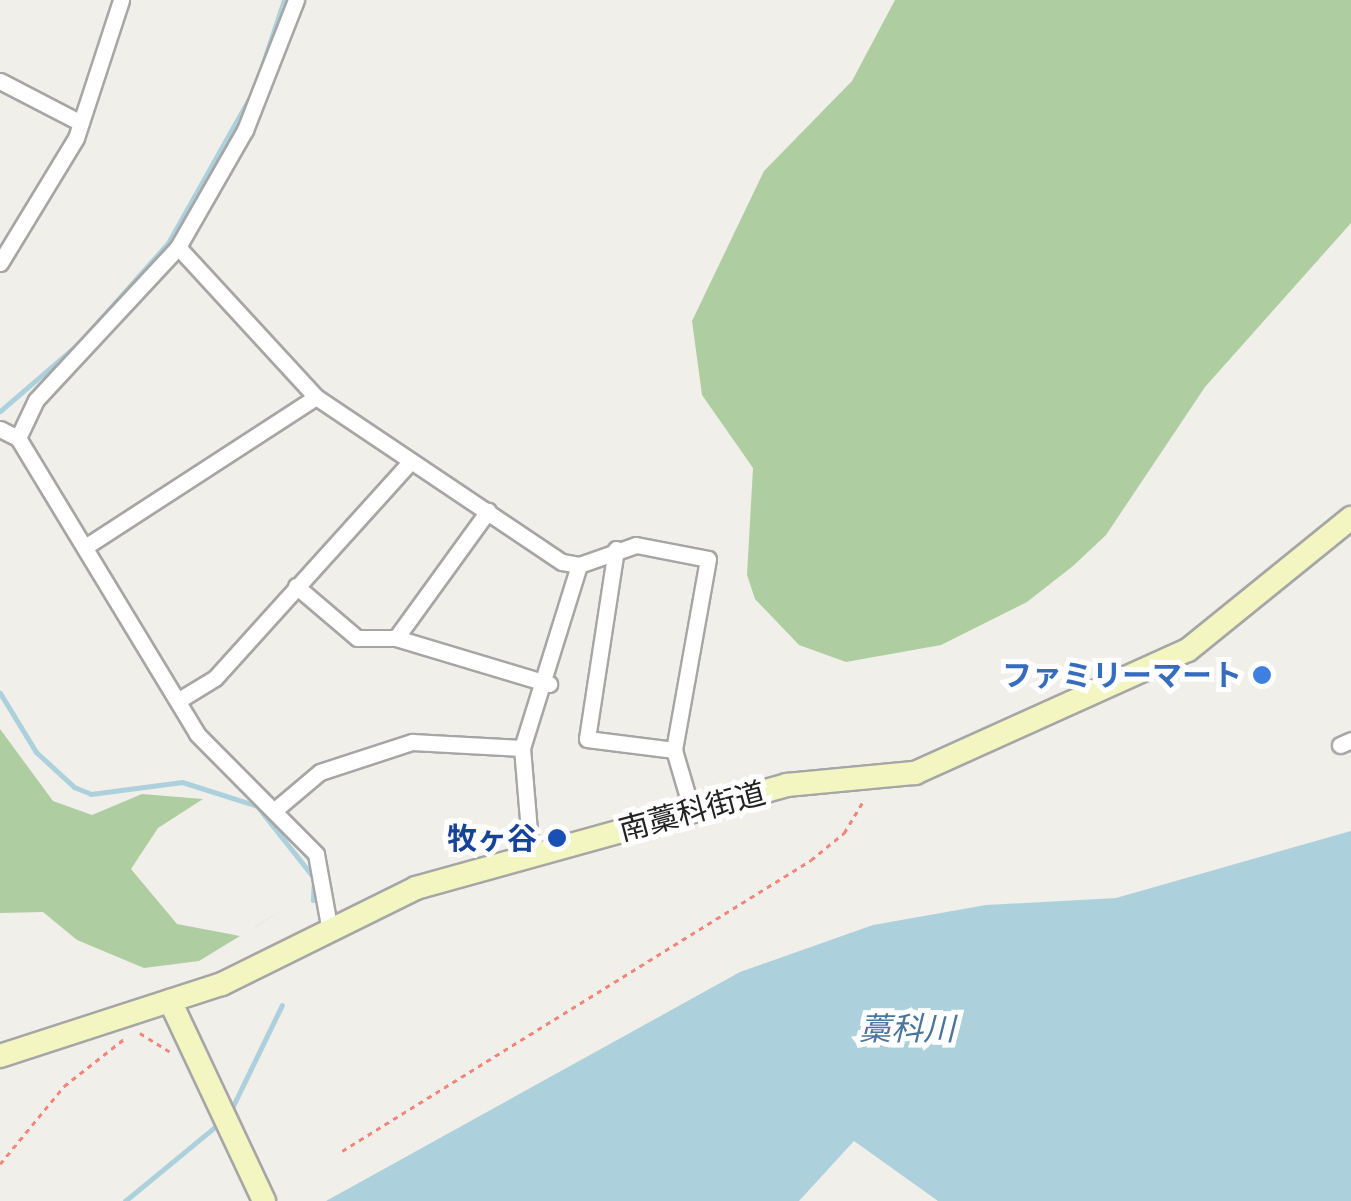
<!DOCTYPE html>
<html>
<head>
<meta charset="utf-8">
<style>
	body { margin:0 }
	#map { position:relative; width:1351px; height:1201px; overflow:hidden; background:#f1efe9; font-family:"Asap Condensed","Noto Sans JP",sans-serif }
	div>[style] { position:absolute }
	.forest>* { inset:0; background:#aecea1 }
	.water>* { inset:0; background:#add1dc }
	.stream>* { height:5px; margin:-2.5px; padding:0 2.5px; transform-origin:2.5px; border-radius:2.5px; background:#add1dc }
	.path>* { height:2.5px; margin-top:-1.25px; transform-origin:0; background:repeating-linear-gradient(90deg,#f2857a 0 5px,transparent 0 10px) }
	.roads { filter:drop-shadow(2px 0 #a6a6a6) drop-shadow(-2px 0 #a6a6a6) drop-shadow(0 2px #a6a6a6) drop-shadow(0 -2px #a6a6a6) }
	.minor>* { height:15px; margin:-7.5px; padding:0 7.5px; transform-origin:7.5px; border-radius:7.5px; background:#fff }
	.secondary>* { height:22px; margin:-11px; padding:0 11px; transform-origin:11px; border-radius:11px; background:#f4f6c2 }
	.dots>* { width:28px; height:28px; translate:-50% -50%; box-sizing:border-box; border:5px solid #fff; border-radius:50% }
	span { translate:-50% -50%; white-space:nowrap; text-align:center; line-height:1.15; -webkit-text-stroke:10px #fff; paint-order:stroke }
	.shop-label { font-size:30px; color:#366cbe; font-weight:700 }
	.right { translate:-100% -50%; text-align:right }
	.street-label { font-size:30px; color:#222 }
	.transit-label { font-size:30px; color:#164399; font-weight:700 }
	.water-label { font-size:32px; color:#4c759d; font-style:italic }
</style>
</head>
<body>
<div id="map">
	<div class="forest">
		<i style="clip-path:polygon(895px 0,1351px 0,1351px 223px,1205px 387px,1106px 535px,1073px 566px,1027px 602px,941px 645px,846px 662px,799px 645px,755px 599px,747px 575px,753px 468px,702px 395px,692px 321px,764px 171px,852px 81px)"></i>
		<i style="clip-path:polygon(0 729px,53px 801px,92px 815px,142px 794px,203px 799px,158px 828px,131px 869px,177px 924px,240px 936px,284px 909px,199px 961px,144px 968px,77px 940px,43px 912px,0 913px)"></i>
	</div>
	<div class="water">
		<i style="clip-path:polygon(1351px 831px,1351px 1201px,938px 1201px,854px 1141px,799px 1201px,326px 1201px,740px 972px,873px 925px,986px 905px,1116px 898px)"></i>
	</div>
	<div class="stream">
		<i style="left:258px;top:78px;width:82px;rotate:-71.6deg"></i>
		<i style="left:0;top:411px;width:103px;rotate:-40.7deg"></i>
		<i style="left:78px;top:344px;width:135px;rotate:-48.3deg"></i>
		<i style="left:168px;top:243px;width:167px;rotate:-60.7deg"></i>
		<i style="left:0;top:693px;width:69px;rotate:58.6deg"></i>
		<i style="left:36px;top:752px;width:52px;rotate:42.6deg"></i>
		<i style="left:74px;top:787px;width:18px;rotate:22deg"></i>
		<i style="left:91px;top:794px;width:92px;rotate:-7.5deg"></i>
		<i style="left:182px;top:782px;width:79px;rotate:17.7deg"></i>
		<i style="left:257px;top:806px;width:92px;rotate:51.6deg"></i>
		<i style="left:314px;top:878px;width:22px;rotate:93deg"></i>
		<i style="left:229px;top:1114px;width:121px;rotate:-64.1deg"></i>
		<i style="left:125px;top:1201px;width:124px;rotate:-39.5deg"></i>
	</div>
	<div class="path">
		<i style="left:140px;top:1033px;width:36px;rotate:32deg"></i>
		<i style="left:342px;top:1151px;width:552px;rotate:-31.82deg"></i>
		<i style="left:811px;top:860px;width:43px;rotate:-39.3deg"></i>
		<i style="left:844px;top:833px;width:39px;rotate:-59deg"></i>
		<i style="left:0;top:1164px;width:101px;rotate:-50.6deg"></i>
		<i style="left:64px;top:1086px;width:76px;rotate:-38.1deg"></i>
	</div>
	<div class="roads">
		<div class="minor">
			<i style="left:0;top:81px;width:91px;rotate:27.4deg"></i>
			<i style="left:178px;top:247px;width:204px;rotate:47.4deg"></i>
			<i style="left:0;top:263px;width:146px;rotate:-58.7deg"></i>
			<i style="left:76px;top:138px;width:145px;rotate:-71.9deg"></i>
			<i style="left:0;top:429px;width:20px;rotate:27deg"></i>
			<i style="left:18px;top:438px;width:346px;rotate:58.8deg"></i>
			<i style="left:197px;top:734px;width:169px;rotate:45.2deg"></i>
			<i style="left:316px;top:854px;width:78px;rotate:79.7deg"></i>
			<i style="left:18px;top:438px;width:42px;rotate:-64.7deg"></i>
			<i style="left:36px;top:400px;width:209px;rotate:-47.1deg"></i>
			<i style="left:178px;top:247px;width:135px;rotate:-60.2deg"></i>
			<i style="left:245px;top:130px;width:140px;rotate:-68.6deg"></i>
			<i style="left:85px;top:547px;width:275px;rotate:-33deg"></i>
			<i style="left:316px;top:397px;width:296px;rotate:33.9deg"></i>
			<i style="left:562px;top:562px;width:17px;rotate:10deg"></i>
			<i style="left:579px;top:565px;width:60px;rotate:-19.3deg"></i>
			<i style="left:636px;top:545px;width:73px;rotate:11deg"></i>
			<i style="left:708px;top:559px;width:194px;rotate:100.1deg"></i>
			<i style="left:674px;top:750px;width:64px;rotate:73.6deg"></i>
			<i style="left:616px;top:549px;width:192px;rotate:98.7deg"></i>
			<i style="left:587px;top:739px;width:88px;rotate:7.2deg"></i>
			<i style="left:296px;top:586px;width:80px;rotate:40.4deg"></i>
			<i style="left:357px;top:638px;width:39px"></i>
			<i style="left:396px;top:638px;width:160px;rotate:16.7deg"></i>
			<i style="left:396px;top:638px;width:157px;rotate:-54.1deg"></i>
			<i style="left:179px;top:700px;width:42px;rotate:-31.4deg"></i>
			<i style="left:215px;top:678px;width:291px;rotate:-47.9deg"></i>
			<i style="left:1340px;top:745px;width:12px;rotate:-24deg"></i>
			<i style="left:276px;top:809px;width:57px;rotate:-40.1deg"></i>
			<i style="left:320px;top:772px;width:97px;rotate:-18.1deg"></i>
			<i style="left:412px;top:742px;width:110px;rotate:3.1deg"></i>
			<i style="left:531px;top:855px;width:107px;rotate:-94.8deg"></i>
			<i style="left:522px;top:748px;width:192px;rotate:-72.7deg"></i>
		</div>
		<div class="secondary">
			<i style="left:170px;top:1001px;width:221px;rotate:64.8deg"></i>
			<i style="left:0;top:1056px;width:233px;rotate:-18deg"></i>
			<i style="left:222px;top:984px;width:216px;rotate:-26.3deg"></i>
			<i style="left:416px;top:888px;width:385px;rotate:-15.5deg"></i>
			<i style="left:787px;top:785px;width:129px;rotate:-5.4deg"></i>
			<i style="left:915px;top:773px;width:299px;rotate:-24.3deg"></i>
			<i style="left:1188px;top:650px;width:210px;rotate:-39deg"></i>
		</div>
	</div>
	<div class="dots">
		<i style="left:1262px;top:675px;background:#3f7fe0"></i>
		<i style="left:557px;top:838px;background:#1a4fb4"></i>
	</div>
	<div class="shop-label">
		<span class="right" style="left:1242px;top:675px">ファミリーマート</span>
	</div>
	<div class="street-label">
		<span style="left:692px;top:811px;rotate:-15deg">南藁科街道</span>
	</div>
	<div class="transit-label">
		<span class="right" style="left:537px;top:838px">牧ヶ谷</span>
	</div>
	<div class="water-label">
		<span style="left:907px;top:1029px">藁科川</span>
	</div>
</div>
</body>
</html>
